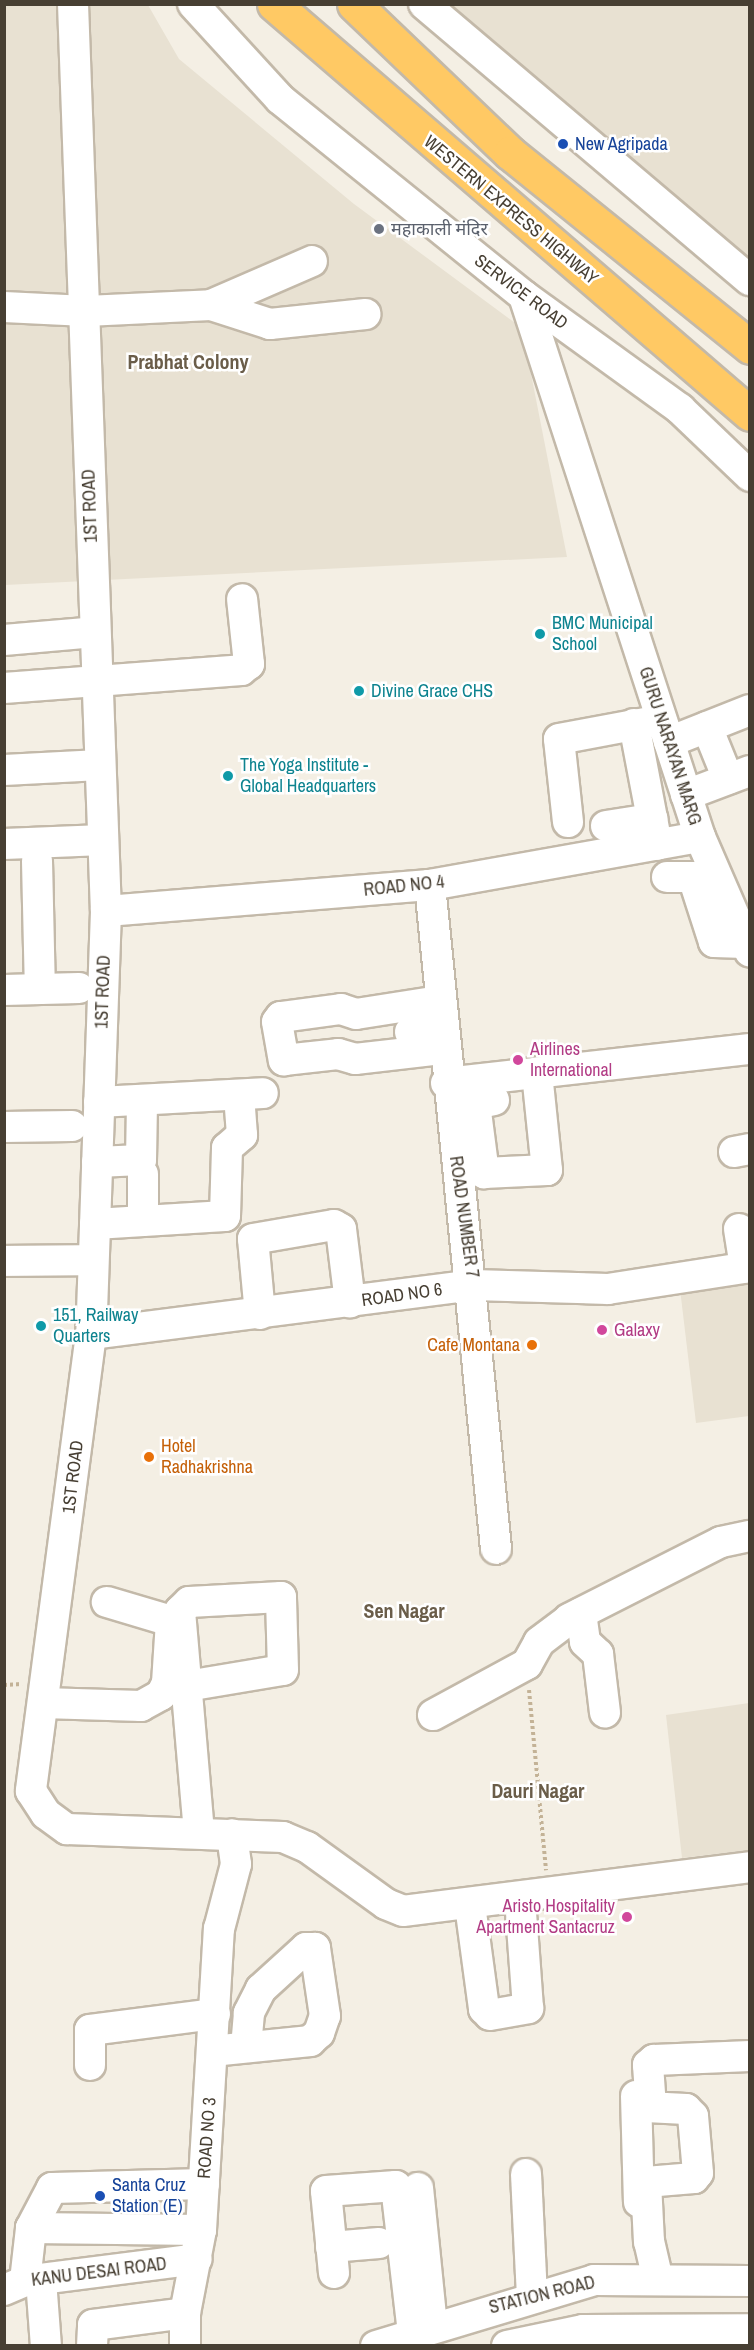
<!DOCTYPE html>
<html>
<head>
<meta charset="utf-8">
<style>
	body { margin:0 }
	#map { position:relative; width:754px; height:2350px; overflow:hidden; background:#f4efe4; font-family:"Archivo Narrow","Noto Sans Devanagari",sans-serif }
	div>[style] { position:absolute }
	.residential>* { inset:0; background:#e8e1d2 }
	.path>* { height:4px; margin-top:-2px; transform-origin:0; background:repeating-linear-gradient(90deg,#c3b296 0 3px,transparent 0 6px) }
	.roads { filter:drop-shadow(2px 0 #c3b9a9) drop-shadow(-2px 0 #c3b9a9) drop-shadow(0 2px #c3b9a9) drop-shadow(0 -2px #c3b9a9) }
	.minor>* { height:30px; margin:-15px; padding:0 15px; transform-origin:15px; border-radius:15px; background:#fff }
	.highway>* { height:33px; margin:-16.5px; padding:0 16.5px; transform-origin:16.5px; border-radius:16.5px; background:#ffc964 }
	.dots>* { width:16px; height:16px; translate:-50% -50%; box-sizing:border-box; border:3px solid #fff; border-radius:50% }
	span { translate:-50% -50%; white-space:nowrap; text-align:center; line-height:1.15; -webkit-text-stroke:5px #fff; paint-order:stroke }
	.transit-label { font-size:18px; color:#164399 }
	.left { translate:0 -50%; text-align:left }
	.street-label { font-size:18px; color:#473f33 }
	.worship-label { font-size:18px; color:#5b616d }
	.culture-label { font-size:18px; color:#0d838f }
	.hotel-label { font-size:18px; color:#b23c85 }
	.right { translate:-100% -50%; text-align:right }
	.food-label { font-size:18px; color:#c56008 }
	.neighbourhood-label { font-size:20px; color:#6a5d49; font-weight:700 }
	.frame { position:absolute; inset:0; border:6px solid #473f33; pointer-events:none }
</style>
</head>
<body>
<div id="map">
	<div class="residential">
		<i style="clip-path:polygon(5px 5px,148px 5px,179px 59px,354px 204px,522px 328px,567px 557px,5px 585px)"></i>
		<i style="clip-path:polygon(448px 5px,749px 5px,749px 260px,471px 30px)"></i>
		<i style="clip-path:polygon(749px 1281px,749px 1416px,696px 1423px,680px 1289px)"></i>
		<i style="clip-path:polygon(749px 1703px,749px 1850px,682px 1858px,666px 1715px)"></i>
	</div>
	<div class="path">
		<i style="left:4px;top:1685px;width:18px;rotate:-3deg"></i>
		<i style="left:529px;top:1690px;width:181px;rotate:84.6deg"></i>
	</div>
	<div class="roads">
		<div class="minor">
			<i style="left:73px;top:4px;width:908px;rotate:87.92deg"></i>
			<i style="left:106px;top:911px;width:423px;rotate:92deg"></i>
			<i style="left:91px;top:1334px;width:461px;rotate:97.5deg"></i>
			<i style="left:31px;top:1791px;width:27px;rotate:57deg"></i>
			<i style="left:46px;top:1814px;width:26px;rotate:36deg"></i>
			<i style="left:67px;top:1829px;width:216px;rotate:2.1deg"></i>
			<i style="left:283px;top:1837px;width:26px;rotate:23deg"></i>
			<i style="left:307px;top:1847px;width:97px;rotate:35.8deg"></i>
			<i style="left:386px;top:1904px;width:18px;rotate:22deg"></i>
			<i style="left:403px;top:1911px;width:350px;rotate:-7.2deg"></i>
			<i style="left:193px;top:4px;width:129px;rotate:47.5deg"></i>
			<i style="left:280px;top:99px;width:314px;rotate:38.9deg"></i>
			<i style="left:524px;top:296px;width:193px;rotate:35.9deg"></i>
			<i style="left:680px;top:409px;width:97px;rotate:43.7deg"></i>
			<i style="left:424px;top:4px;width:427px;rotate:40.3deg"></i>
			<i style="left:524px;top:296px;width:569px;rotate:71.98deg"></i>
			<i style="left:700px;top:837px;width:125px;rotate:66.5deg"></i>
			<i style="left:211px;top:305px;width:62px;rotate:17.9deg"></i>
			<i style="left:270px;top:324px;width:96px;rotate:-6deg"></i>
			<i style="left:4px;top:307px;width:82px;rotate:2.8deg"></i>
			<i style="left:86px;top:311px;width:125px;rotate:-2.7deg"></i>
			<i style="left:211px;top:305px;width:110px;rotate:-23.5deg"></i>
			<i style="left:4px;top:640px;width:91px;rotate:-5deg"></i>
			<i style="left:4px;top:688px;width:238px;rotate:-4.3deg"></i>
			<i style="left:241px;top:670px;width:10px;rotate:-37deg"></i>
			<i style="left:249px;top:664px;width:65px;rotate:-96.1deg"></i>
			<i style="left:634px;top:724px;width:123px;rotate:79.2deg"></i>
			<i style="left:707px;top:727px;width:56px;rotate:68deg"></i>
			<i style="left:669px;top:742px;width:87px;rotate:-21.6deg"></i>
			<i style="left:4px;top:770px;width:96px;rotate:-3deg"></i>
			<i style="left:686px;top:795px;width:68px;rotate:-20.6deg"></i>
			<i style="left:568px;top:822px;width:83px;rotate:-96.2deg"></i>
			<i style="left:559px;top:739px;width:104px;rotate:-10.6deg"></i>
			<i style="left:606px;top:826px;width:47px;rotate:-8.7deg"></i>
			<i style="left:4px;top:844px;width:99px;rotate:-2.3deg"></i>
			<i style="left:37px;top:861px;width:128px;rotate:88.7deg"></i>
			<i style="left:667px;top:877px;width:26px"></i>
			<i style="left:693px;top:877px;width:68px;rotate:72.1deg"></i>
			<i style="left:714px;top:942px;width:31px;rotate:2deg"></i>
			<i style="left:430px;top:885px;width:667px;rotate:84.32deg"></i>
			<i style="left:106px;top:911px;width:325px;rotate:-4.6deg"></i>
			<i style="left:430px;top:885px;width:274px;rotate:-10.1deg"></i>
			<i style="left:4px;top:990px;width:75px;rotate:-1.5deg"></i>
			<i style="left:439px;top:1001px;width:84px;rotate:171.1deg"></i>
			<i style="left:356px;top:1014px;width:16px;rotate:-162deg"></i>
			<i style="left:341px;top:1009px;width:61px;rotate:172.4deg"></i>
			<i style="left:281px;top:1017px;width:6px;rotate:129deg"></i>
			<i style="left:277px;top:1022px;width:39px;rotate:80deg"></i>
			<i style="left:284px;top:1060px;width:54px;rotate:-6.3deg"></i>
			<i style="left:338px;top:1054px;width:18px;rotate:16deg"></i>
			<i style="left:355px;top:1059px;width:89px;rotate:-6.5deg"></i>
			<i style="left:410px;top:1032px;width:32px;rotate:-5deg"></i>
			<i style="left:446px;top:1083px;width:306px;rotate:-6.4deg"></i>
			<i style="left:494px;top:1100px;width:19px;rotate:168deg"></i>
			<i style="left:475px;top:1104px;width:70px;rotate:82.6deg"></i>
			<i style="left:484px;top:1173px;width:63px;rotate:-2.7deg"></i>
			<i style="left:547px;top:1170px;width:98px;rotate:-95.9deg"></i>
			<i style="left:99px;top:1102px;width:164px;rotate:-3.1deg"></i>
			<i style="left:4px;top:1127px;width:68px;rotate:-0.8deg"></i>
			<i style="left:734px;top:1152px;width:16px;rotate:-11deg"></i>
			<i style="left:97px;top:1162px;width:44px;rotate:-2.6deg"></i>
			<i style="left:141px;top:1160px;width:60px;rotate:-89deg"></i>
			<i style="left:143px;top:1174px;width:47px;rotate:90deg"></i>
			<i style="left:95px;top:1224px;width:130px;rotate:-3.5deg"></i>
			<i style="left:225px;top:1216px;width:68px;rotate:-88.3deg"></i>
			<i style="left:227px;top:1148px;width:20px;rotate:-41deg"></i>
			<i style="left:242px;top:1135px;width:40px;rotate:-94.3deg"></i>
			<i style="left:739px;top:1229px;width:39px;rotate:81deg"></i>
			<i style="left:4px;top:1261px;width:89px;rotate:-0.6deg"></i>
			<i style="left:260px;top:1314px;width:75px;rotate:-95.3deg"></i>
			<i style="left:253px;top:1239px;width:82px;rotate:-9.8deg"></i>
			<i style="left:334px;top:1225px;width:8px;rotate:30deg"></i>
			<i style="left:341px;top:1229px;width:74px;rotate:83deg"></i>
			<i style="left:91px;top:1334px;width:385px;rotate:-7.3deg"></i>
			<i style="left:473px;top:1285px;width:135px;rotate:1.7deg"></i>
			<i style="left:608px;top:1289px;width:144px;rotate:-8.8deg"></i>
			<i style="left:581px;top:1613px;width:29px;rotate:82deg"></i>
			<i style="left:585px;top:1642px;width:18px;rotate:43deg"></i>
			<i style="left:598px;top:1654px;width:59px;rotate:83.2deg"></i>
			<i style="left:187px;top:1686px;width:97px;rotate:-9.5deg"></i>
			<i style="left:283px;top:1670px;width:73px;rotate:-91.6deg"></i>
			<i style="left:281px;top:1597px;width:92px;rotate:176.9deg"></i>
			<i style="left:189px;top:1602px;width:13px;rotate:135deg"></i>
			<i style="left:180px;top:1611px;width:221px;rotate:85.1deg"></i>
			<i style="left:43px;top:1703px;width:98px;rotate:1.8deg"></i>
			<i style="left:141px;top:1706px;width:23px;rotate:-29deg"></i>
			<i style="left:161px;top:1695px;width:13px;rotate:-63deg"></i>
			<i style="left:167px;top:1683px;width:62px;rotate:-86.3deg"></i>
			<i style="left:171px;top:1621px;width:67px;rotate:-163.5deg"></i>
			<i style="left:433px;top:1715px;width:107px;rotate:-28.5deg"></i>
			<i style="left:527px;top:1664px;width:25px;rotate:-61deg"></i>
			<i style="left:539px;top:1642px;width:38px;rotate:-37deg"></i>
			<i style="left:569px;top:1619px;width:170px;rotate:-26.9deg"></i>
			<i style="left:721px;top:1542px;width:30px;rotate:-12deg"></i>
			<i style="left:470px;top:1905px;width:105px;rotate:82.3deg"></i>
			<i style="left:484px;top:2009px;width:8px;rotate:45deg"></i>
			<i style="left:490px;top:2015px;width:39px;rotate:-10deg"></i>
			<i style="left:528px;top:2008px;width:95px;rotate:-94.2deg"></i>
			<i style="left:212px;top:2051px;width:99px;rotate:-5.8deg"></i>
			<i style="left:310px;top:2041px;width:12px;rotate:-42deg"></i>
			<i style="left:319px;top:2033px;width:18px;rotate:-71deg"></i>
			<i style="left:325px;top:2016px;width:69px;rotate:-98.4deg"></i>
			<i style="left:315px;top:1948px;width:9px;rotate:180deg"></i>
			<i style="left:306px;top:1948px;width:61px;rotate:137.7deg"></i>
			<i style="left:261px;top:1989px;width:27px;rotate:117deg"></i>
			<i style="left:249px;top:2013px;width:34px;rotate:95deg"></i>
			<i style="left:90px;top:2065px;width:35px;rotate:-90deg"></i>
			<i style="left:90px;top:2030px;width:126px;rotate:-7.3deg"></i>
			<i style="left:636px;top:2096px;width:106px;rotate:88.4deg"></i>
			<i style="left:526px;top:2174px;width:122px;rotate:87.2deg"></i>
			<i style="left:418px;top:2188px;width:140px;rotate:84.2deg"></i>
			<i style="left:31px;top:2228px;width:45px;rotate:-62.3deg"></i>
			<i style="left:52px;top:2188px;width:152px;rotate:-1.5deg"></i>
			<i style="left:331px;top:2247px;width:48px;rotate:-4.8deg"></i>
			<i style="left:334px;top:2273px;width:82px;rotate:-95.6deg"></i>
			<i style="left:326px;top:2191px;width:70px;rotate:-4.1deg"></i>
			<i style="left:396px;top:2186px;width:148px;rotate:83.4deg"></i>
			<i style="left:41px;top:2280px;width:66px;rotate:85.7deg"></i>
			<i style="left:658px;top:2280px;width:39px;rotate:-103deg"></i>
			<i style="left:649px;top:2242px;width:60px;rotate:-92.9deg"></i>
			<i style="left:646px;top:2182px;width:48px;rotate:-4.8deg"></i>
			<i style="left:694px;top:2178px;width:6px;rotate:-51deg"></i>
			<i style="left:698px;top:2173px;width:57px;rotate:-95deg"></i>
			<i style="left:693px;top:2116px;width:10px;rotate:-135deg"></i>
			<i style="left:686px;top:2109px;width:35px;rotate:-177deg"></i>
			<i style="left:651px;top:2107px;width:42px;rotate:-94.1deg"></i>
			<i style="left:648px;top:2065px;width:8px;rotate:-40deg"></i>
			<i style="left:654px;top:2060px;width:96px;rotate:-2.4deg"></i>
			<i style="left:25px;top:2281px;width:53px;rotate:-83.5deg"></i>
			<i style="left:31px;top:2228px;width:170px;rotate:0.7deg"></i>
			<i style="left:4px;top:2290px;width:23px;rotate:-23deg"></i>
			<i style="left:25px;top:2281px;width:173px;rotate:-7.3deg"></i>
			<i style="left:92px;top:2346px;width:21px;rotate:-87deg"></i>
			<i style="left:93px;top:2325px;width:93px;rotate:-7.4deg"></i>
			<i style="left:185px;top:2346px;width:33px;rotate:-90deg"></i>
			<i style="left:185px;top:2313px;width:85px;rotate:-79.1deg"></i>
			<i style="left:201px;top:2230px;width:302px;rotate:-86.6deg"></i>
			<i style="left:219px;top:1929px;width:67px;rotate:-75.3deg"></i>
			<i style="left:236px;top:1864px;width:30px;rotate:-98deg"></i>
			<i style="left:376px;top:2346px;width:228px;rotate:-16.8deg"></i>
			<i style="left:594px;top:2280px;width:156px;rotate:0.4deg"></i>
			<i style="left:507px;top:2346px;width:78px;rotate:-11.9deg"></i>
			<i style="left:583px;top:2330px;width:167px;rotate:-0.3deg"></i>
		</div>
		<div class="highway">
			<i style="left:274px;top:4px;width:628px;rotate:40.74deg"></i>
			<i style="left:354px;top:4px;width:216px;rotate:43.7deg"></i>
			<i style="left:510px;top:153px;width:309px;rotate:38.9deg"></i>
		</div>
	</div>
	<div class="dots">
		<i style="left:563px;top:144px;background:#1a4fb4"></i>
		<i style="left:379px;top:229px;background:#6b7280"></i>
		<i style="left:540px;top:634px;background:#0f9aa8"></i>
		<i style="left:359px;top:691px;background:#0f9aa8"></i>
		<i style="left:228px;top:776px;background:#0f9aa8"></i>
		<i style="left:518px;top:1060px;background:#d1479c"></i>
		<i style="left:41px;top:1326px;background:#0f9aa8"></i>
		<i style="left:602px;top:1330px;background:#d1479c"></i>
		<i style="left:532px;top:1345px;background:#e8710a"></i>
		<i style="left:149px;top:1457px;background:#e8710a"></i>
		<i style="left:627px;top:1917px;background:#d1479c"></i>
		<i style="left:100px;top:2196px;background:#1a4fb4"></i>
	</div>
	<div class="transit-label">
		<span class="left" style="left:575px;top:144px">New Agripada</span>
		<span class="left" style="left:112px;top:2196px">Santa Cruz<br>Station (E)</span>
	</div>
	<div class="street-label">
		<span style="left:511px;top:210px;rotate:40deg">WESTERN EXPRESS HIGHWAY</span>
		<span style="left:521px;top:292px;rotate:37deg">SERVICE ROAD</span>
		<span style="left:90px;top:506px;rotate:-92deg">1ST ROAD</span>
		<span style="left:670px;top:746px;rotate:72deg">GURU NARAYAN MARG</span>
		<span style="left:404px;top:886px;rotate:-6deg">ROAD NO 4</span>
		<span style="left:103px;top:992px;rotate:-88deg">1ST ROAD</span>
		<span style="left:464px;top:1217px;rotate:82deg">ROAD NUMBER 7</span>
		<span style="left:402px;top:1295px;rotate:-8deg">ROAD NO 6</span>
		<span style="left:73px;top:1477px;rotate:-83deg">1ST ROAD</span>
		<span style="left:207px;top:2138px;rotate:-86deg">ROAD NO 3</span>
		<span style="left:99px;top:2272px;rotate:-7deg">KANU DESAI ROAD</span>
		<span style="left:542px;top:2295px;rotate:-14deg">STATION ROAD</span>
	</div>
	<div class="worship-label">
		<span class="left" style="left:391px;top:229px">महाकाली मंदिर</span>
	</div>
	<div class="culture-label">
		<span class="left" style="left:552px;top:634px">BMC Municipal<br>School</span>
		<span class="left" style="left:371px;top:691px">Divine Grace CHS</span>
		<span class="left" style="left:240px;top:776px">The Yoga Institute -<br>Global Headquarters</span>
		<span class="left" style="left:53px;top:1326px">151, Railway<br>Quarters</span>
	</div>
	<div class="hotel-label">
		<span class="left" style="left:530px;top:1060px">Airlines<br>International</span>
		<span class="left" style="left:614px;top:1330px">Galaxy</span>
		<span class="right" style="left:615px;top:1917px">Aristo Hospitality<br>Apartment Santacruz</span>
	</div>
	<div class="food-label">
		<span class="right" style="left:520px;top:1345px">Cafe Montana</span>
		<span class="left" style="left:161px;top:1457px">Hotel<br>Radhakrishna</span>
	</div>
	<div class="neighbourhood-label">
		<span style="left:188px;top:361px">Prabhat Colony</span>
		<span style="left:404px;top:1610px">Sen Nagar</span>
		<span style="left:538px;top:1790px">Dauri Nagar</span>
	</div>
	<div class="frame"></div>
</div>
</body>
</html>
